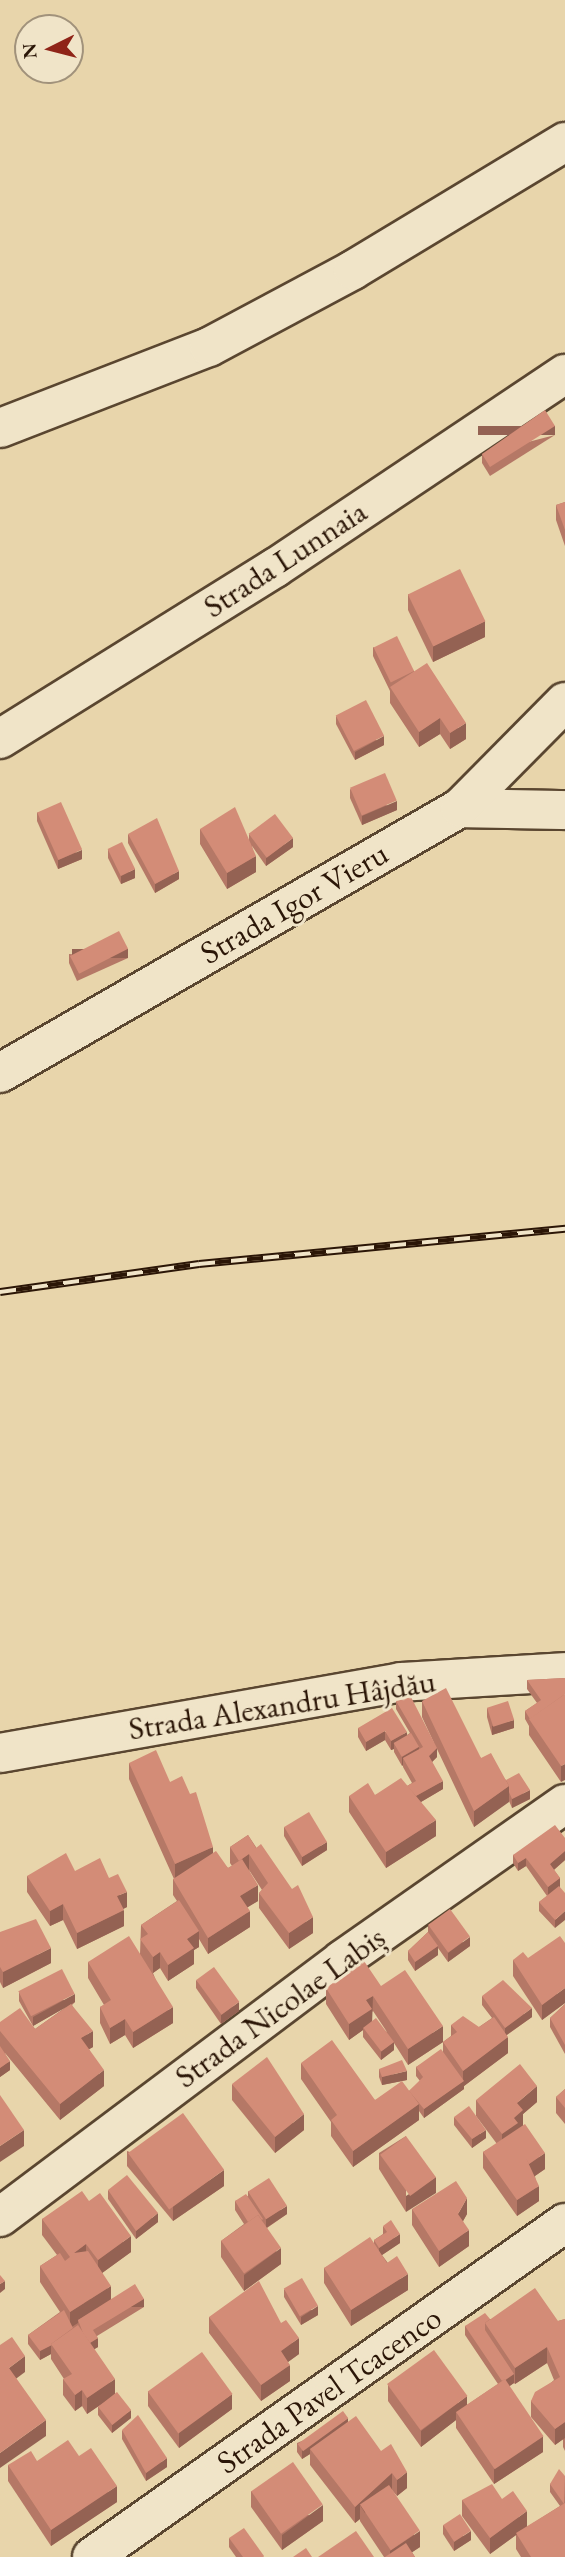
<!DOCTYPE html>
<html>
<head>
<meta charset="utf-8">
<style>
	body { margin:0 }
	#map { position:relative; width:565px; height:2557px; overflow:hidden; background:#e8d5ab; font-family:"EB Garamond",serif }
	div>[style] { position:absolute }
	.roads { filter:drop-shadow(2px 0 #5a4630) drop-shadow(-2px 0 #5a4630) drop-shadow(0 2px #5a4630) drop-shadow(0 -2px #5a4630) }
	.minor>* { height:38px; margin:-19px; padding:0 19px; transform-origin:19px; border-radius:19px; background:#f0e4c8 }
	.rail>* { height:8px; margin-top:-4px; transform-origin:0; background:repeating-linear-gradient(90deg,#f0e4c8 0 16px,#2b1607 0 32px); box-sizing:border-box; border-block:2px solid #2b1607 }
	.wall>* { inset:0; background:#b57866 }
	.shaded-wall>* { inset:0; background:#946253; transform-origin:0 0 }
	.building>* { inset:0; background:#d38c77; transform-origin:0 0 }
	span { translate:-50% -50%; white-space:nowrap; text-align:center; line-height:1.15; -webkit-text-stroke:6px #f0e4c8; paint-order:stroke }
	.street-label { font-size:32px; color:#2b1607 }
	.north { position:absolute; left:14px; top:14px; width:70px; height:70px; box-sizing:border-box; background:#f0e4c8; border:2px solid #a1927b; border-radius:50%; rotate:264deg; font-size:19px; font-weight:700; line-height:28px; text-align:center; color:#2b1607 }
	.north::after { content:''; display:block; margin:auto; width:24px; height:32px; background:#8f2418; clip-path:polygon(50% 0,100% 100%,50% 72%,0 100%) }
</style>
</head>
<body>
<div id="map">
	<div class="roads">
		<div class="minor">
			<i style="left:0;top:428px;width:224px;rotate:-21.2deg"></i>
			<i style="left:209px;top:347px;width:163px;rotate:-28.1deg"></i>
			<i style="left:353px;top:270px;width:248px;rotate:-31.1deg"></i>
			<i style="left:0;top:739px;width:324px;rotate:-31.9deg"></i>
			<i style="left:275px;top:568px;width:349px;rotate:-33.8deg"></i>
			<i style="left:460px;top:808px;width:105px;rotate:1.1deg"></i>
			<i style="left:0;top:1073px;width:531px;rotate:-29.95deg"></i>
			<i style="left:460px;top:808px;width:149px;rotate:-45.3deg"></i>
			<i style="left:0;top:1753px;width:407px;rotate:-10deg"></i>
			<i style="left:401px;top:1682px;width:164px;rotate:-3.5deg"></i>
			<i style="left:0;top:2217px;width:428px;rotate:-36.9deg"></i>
			<i style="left:342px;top:1960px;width:272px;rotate:-35deg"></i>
			<i style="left:92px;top:2557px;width:579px;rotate:-35.23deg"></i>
		</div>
	</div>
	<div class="rail">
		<i style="left:0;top:1292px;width:201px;rotate:-8deg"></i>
		<i style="left:199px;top:1264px;width:368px;rotate:-5.5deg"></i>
	</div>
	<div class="wall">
		<i style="clip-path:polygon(555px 435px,490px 476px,482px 463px,482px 454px)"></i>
		<i style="clip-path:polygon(565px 502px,565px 546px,556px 520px,556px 505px)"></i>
		<i style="clip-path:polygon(408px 594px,485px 637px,433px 662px,408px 610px)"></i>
		<i style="clip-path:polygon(373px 647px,414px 671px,466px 739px,450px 749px,440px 734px,419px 747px,390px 703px,390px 691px,373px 656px)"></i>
		<i style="clip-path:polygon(336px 716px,384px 745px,355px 760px,336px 724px)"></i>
		<i style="clip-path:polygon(350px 789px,397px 810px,362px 825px,350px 798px)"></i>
		<i style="clip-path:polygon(37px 812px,82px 859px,58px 869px,37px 821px)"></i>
		<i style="clip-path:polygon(200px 829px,249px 840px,249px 834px,293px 847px,266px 866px,252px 846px,256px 872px,227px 889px,200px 844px)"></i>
		<i style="clip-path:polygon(128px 834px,179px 879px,155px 893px,128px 843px)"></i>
		<i style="clip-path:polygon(108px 849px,135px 878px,121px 884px,108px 858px)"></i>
		<i style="clip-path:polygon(69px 954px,128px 958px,77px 981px,69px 963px)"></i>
		<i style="clip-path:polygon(565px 1678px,561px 1782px,529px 1735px,529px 1726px,525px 1719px,525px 1711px,537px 1703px,527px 1689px,527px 1680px)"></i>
		<i style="clip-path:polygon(396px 1701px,434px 1743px,422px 1717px,422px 1701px,481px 1758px,506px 1780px,530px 1799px,512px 1808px,509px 1801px,474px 1827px,437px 1749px,437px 1757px,432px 1762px,443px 1789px,421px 1802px,436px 1836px,386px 1868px,349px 1812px,349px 1796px,375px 1795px,407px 1786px,412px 1783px,403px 1767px,403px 1765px,402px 1766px,394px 1752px,394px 1749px,391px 1750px,385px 1740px,366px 1751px,358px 1737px,358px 1728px,407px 1735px,410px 1733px,396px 1709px)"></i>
		<i style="clip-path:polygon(487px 1708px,514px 1728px,492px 1735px,487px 1717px)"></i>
		<i style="clip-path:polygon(129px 1763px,170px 1782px,213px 1853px,228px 1868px,232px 1866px,230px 1863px,230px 1847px,248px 1835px,313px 1933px,289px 1949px,259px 1908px,259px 1893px,262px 1890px,249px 1870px,258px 1901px,247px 1907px,250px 1927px,208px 1954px,199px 1939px,199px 1947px,194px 1950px,194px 1964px,168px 1981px,160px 1968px,153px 1973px,173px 2023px,133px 2048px,125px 2035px,110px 2044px,100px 2023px,100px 2007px,104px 2005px,88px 1978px,88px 1962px,140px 1954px,141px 1925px,177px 1901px,173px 1895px,173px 1879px,174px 1879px,129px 1779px)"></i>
		<i style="clip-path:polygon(284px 1827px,327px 1850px,302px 1866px,284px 1836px)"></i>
		<i style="clip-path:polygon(565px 1838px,565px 1860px,554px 1870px,560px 1878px,555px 1928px,539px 1911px,539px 1902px,547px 1896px,526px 1866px,518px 1871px,513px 1863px,513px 1855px)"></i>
		<i style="clip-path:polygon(75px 1871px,109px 1878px,127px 1907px,123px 1909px,124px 1926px,77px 1949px,63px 1920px,50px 1926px,27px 1892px,27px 1876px)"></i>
		<i style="clip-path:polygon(428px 1925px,470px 1946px,448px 1962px,438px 1948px,438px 1955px,415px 1971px,408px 1960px,408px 1951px,428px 1932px)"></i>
		<i style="clip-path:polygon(0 1932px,51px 1963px,3px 1988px,0 1982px)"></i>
		<i style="clip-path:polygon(528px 1958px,565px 2003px,542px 2020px,513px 1976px,513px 1960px)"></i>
		<i style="clip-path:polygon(196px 1980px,239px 2011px,221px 2024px,196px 1988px)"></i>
		<i style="clip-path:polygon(evenodd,381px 1986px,443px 2042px,451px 2036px,451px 2025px,479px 2027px,492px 2018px,482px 2005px,482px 1996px,532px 2017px,507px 2035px,508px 2053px,464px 2086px,464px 2089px,424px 2118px,419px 2111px,419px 2120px,353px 2167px,331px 2136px,331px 2122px,301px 2079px,301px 2063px,375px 2100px,409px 2091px,420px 2081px,416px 2076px,416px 2067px,443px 2052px,443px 2042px,408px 2065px,394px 2043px,394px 2050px,381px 2060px,363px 2037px,363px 2030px,349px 2040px,326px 2004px,326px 1988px,381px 1986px,373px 2011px,387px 2032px,372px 2021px,372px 2012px,373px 2011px)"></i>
		<i style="clip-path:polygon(evenodd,19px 1992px,75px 2002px,72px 2005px,93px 2047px,89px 2049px,104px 2086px,60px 2120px,5px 2053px,10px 2070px,0 2077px,0 2022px,33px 2026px,19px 2001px,19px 1992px,66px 2007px,35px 2029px,33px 2026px,66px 2007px)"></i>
		<i style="clip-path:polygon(565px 2004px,565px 2054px,550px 2027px,550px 2018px)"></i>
		<i style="clip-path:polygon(379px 2069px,407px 2080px,382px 2085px,379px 2077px)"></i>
		<i style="clip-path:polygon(232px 2084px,304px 2130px,275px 2153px,232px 2100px)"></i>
		<i style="clip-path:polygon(565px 2089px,565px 2124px,556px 2113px,556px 2097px)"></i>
		<i style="clip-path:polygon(476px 2100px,537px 2102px,523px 2114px,523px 2126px,545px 2169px,535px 2176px,539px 2201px,517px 2216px,483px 2168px,483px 2152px,497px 2144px,476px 2116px)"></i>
		<i style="clip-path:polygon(454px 2117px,486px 2138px,472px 2148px,454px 2125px)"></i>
		<i style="clip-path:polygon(406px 2136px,406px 2212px,379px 2169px,379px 2153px)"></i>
		<i style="clip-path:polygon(127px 2151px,224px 2186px,173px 2221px,127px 2166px)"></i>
		<i style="clip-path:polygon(108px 2190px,158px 2222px,136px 2239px,108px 2199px)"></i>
		<i style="clip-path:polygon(248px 2191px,287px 2214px,267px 2228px,281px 2264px,244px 2291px,221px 2257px,221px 2241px,244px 2224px,235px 2210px,235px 2201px,248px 2196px)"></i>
		<i style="clip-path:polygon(89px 2201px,131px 2252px,102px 2273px,111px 2300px,144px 2307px,97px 2336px,98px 2347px,94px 2349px,115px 2394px,131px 2418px,112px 2433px,98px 2415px,98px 2407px,103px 2403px,87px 2414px,82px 2406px,75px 2411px,63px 2395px,63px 2379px,64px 2379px,51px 2359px,51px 2354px,40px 2360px,28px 2344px,28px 2335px,60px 2312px,40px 2282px,40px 2266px,57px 2255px,42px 2235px,42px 2219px)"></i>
		<i style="clip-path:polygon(412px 2209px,467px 2214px,463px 2221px,469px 2246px,439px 2267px,412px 2225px)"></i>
		<i style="clip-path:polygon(383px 2226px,400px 2243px,382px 2255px,408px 2290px,351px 2326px,324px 2283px,324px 2268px,374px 2244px,374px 2240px,383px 2234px)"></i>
		<i style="clip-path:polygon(284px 2289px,318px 2315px,301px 2325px,284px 2297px)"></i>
		<i style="clip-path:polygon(209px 2317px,281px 2323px,299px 2354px,288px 2362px,290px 2381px,261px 2401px,209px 2333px)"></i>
		<i style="clip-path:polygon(490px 2319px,558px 2321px,565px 2319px,565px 2451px,563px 2447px,563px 2439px,555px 2445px,531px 2417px,531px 2401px,554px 2380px,547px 2363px,515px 2384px,514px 2383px,509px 2386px,543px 2452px,494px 2484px,456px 2428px,456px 2420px,421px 2447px,388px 2401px,388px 2385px,467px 2405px,498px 2384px,465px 2335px,465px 2326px)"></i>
		<i style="clip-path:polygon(148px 2391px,232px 2409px,179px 2448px,148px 2406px)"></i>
		<i style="clip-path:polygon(348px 2422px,407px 2488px,397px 2496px,391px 2489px,420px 2547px,412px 2552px,415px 2557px,384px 2557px,360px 2521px,360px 2519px,355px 2523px,310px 2465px,310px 2454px,302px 2459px,297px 2452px,297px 2443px)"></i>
		<i style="clip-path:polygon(122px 2430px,167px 2467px,146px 2481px,122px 2439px)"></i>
		<i style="clip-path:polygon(79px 2456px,117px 2502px,51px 2546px,8px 2481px,8px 2465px)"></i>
		<i style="clip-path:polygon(565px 2476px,565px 2557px,521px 2557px,516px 2549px,516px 2535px,490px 2554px,462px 2516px,462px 2500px,502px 2499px,527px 2527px,560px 2506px,550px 2492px,550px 2484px)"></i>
		<i style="clip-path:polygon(251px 2491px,323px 2521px,282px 2550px,251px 2507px)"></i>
		<i style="clip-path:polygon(443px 2525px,471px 2540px,454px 2551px,443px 2534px)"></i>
		<i style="clip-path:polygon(229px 2538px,264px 2557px,236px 2557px,229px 2547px)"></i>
	</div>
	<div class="shaded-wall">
		<i style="left:555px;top:426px;width:9px;height:77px;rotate:90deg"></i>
		<i style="clip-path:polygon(485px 621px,485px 637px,433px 662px,433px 646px)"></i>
		<i style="clip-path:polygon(440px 718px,440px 734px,419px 747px,419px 732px)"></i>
		<i style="clip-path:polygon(466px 723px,466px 739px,450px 749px,450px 733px)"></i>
		<i style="clip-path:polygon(384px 736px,384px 745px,355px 760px,355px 752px)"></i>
		<i style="clip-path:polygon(397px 801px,397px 810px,362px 825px,362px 816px)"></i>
		<i style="clip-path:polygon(293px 838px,293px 847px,266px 866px,266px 858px)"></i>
		<i style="clip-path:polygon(82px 850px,82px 859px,58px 869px,58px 860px)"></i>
		<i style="clip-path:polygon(256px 856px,256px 872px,227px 889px,227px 873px)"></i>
		<i style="clip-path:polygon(135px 869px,135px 878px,121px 884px,121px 876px)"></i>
		<i style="clip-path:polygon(179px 871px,179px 879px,155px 893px,155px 884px)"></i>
		<i style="left:128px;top:949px;width:9px;height:56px;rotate:90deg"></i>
		<i style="clip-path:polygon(514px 1720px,514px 1728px,492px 1735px,492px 1726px)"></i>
		<i style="clip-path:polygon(385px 1731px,385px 1740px,366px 1751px,366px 1742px)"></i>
		<i style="clip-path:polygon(407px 1732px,407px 1741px,394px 1743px,394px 1749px,391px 1750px,391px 1741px)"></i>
		<i style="clip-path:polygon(419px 1747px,419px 1756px,403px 1758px,403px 1765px,402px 1766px,402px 1757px)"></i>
		<i style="clip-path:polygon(437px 1748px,437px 1757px,429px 1765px,429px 1756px)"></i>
		<i style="clip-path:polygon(565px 1764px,565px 1780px,561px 1782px,561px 1766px)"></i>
		<i style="clip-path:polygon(443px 1781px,443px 1789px,414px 1806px,414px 1797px)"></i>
		<i style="clip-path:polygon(509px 1786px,509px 1802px,474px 1827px,474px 1811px)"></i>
		<i style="clip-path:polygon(530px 1790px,530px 1799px,512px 1808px,512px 1799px)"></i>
		<i style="clip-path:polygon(436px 1820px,436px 1836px,386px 1868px,386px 1852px)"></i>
		<i style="clip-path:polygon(327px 1842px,327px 1850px,302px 1866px,302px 1857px)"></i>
		<i style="clip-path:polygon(213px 1847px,213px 1863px,175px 1880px,175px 1864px)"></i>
		<i style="clip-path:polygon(565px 1851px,565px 1860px,550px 1873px,550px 1864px)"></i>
		<i style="clip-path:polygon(249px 1854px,249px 1870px,239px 1861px)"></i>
		<i style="clip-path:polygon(526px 1858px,526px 1866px,518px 1871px,518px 1863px)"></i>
		<i style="clip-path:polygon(560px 1878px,560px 1887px,548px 1896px,548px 1887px)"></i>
		<i style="clip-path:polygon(258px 1885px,258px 1901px,240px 1912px,240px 1896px)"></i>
		<i style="clip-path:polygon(127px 1892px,127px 1907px,117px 1912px,117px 1896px)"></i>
		<i style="clip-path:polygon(63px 1904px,63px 1920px,50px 1926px,50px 1911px)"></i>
		<i style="clip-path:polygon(124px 1910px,124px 1926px,77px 1949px,77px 1933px)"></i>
		<i style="clip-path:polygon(250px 1911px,250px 1927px,208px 1954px,208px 1938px)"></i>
		<i style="clip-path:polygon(565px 1911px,565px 1920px,555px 1928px,555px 1920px)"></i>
		<i style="clip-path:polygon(313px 1917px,313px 1933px,289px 1949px,289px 1933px)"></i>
		<i style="clip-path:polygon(199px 1931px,199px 1947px,194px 1950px,194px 1964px,168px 1981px,168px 1965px,187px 1939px)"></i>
		<i style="clip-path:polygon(470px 1937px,470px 1946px,448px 1962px,448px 1953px)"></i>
		<i style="clip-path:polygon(438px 1946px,438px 1955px,415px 1971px,415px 1962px)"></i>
		<i style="clip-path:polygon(51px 1948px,51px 1963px,3px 1988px,3px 1972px)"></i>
		<i style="clip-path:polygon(160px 1952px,160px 1968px,153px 1973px,153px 1957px)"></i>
		<i style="clip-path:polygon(565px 1988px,565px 2003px,542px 2020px,542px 2005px)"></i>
		<i style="clip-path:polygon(75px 1994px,75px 2002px,33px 2026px,33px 2017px)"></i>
		<i style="clip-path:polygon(373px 1996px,372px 2025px,363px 2028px,363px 2030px,349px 2040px,349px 2024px,366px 2000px)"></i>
		<i style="clip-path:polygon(239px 2002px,239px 2011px,221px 2024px,221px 2015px)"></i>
		<i style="clip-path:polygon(173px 2007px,173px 2023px,133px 2048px,133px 2032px)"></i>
		<i style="clip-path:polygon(532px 2008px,532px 2017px,505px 2036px,505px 2028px)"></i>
		<i style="clip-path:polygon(125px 2019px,125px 2035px,110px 2044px,110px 2028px)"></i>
		<i style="clip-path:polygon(443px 2026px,443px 2042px,408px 2065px,408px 2049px)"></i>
		<i style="clip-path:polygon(93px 2031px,93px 2047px,81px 2054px,81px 2038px)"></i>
		<i style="clip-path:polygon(508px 2037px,508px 2053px,464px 2086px,464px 2089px,424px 2118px,424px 2109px,463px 2081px,463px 2071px)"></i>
		<i style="clip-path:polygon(394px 2042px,394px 2050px,381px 2060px,381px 2051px)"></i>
		<i style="clip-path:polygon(10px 2061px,10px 2070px,0 2077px,0 2068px)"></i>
		<i style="clip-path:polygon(104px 2070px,104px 2086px,60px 2120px,60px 2104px)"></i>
		<i style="clip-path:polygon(407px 2071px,407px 2080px,382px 2085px,382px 2077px)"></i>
		<i style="clip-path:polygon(537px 2086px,537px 2102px,523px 2114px,523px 2126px,502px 2150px,502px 2134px,514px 2118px,517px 2103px)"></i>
		<i style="clip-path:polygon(419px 2104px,419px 2120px,353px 2167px,353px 2151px)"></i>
		<i style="clip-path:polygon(304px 2114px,304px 2130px,275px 2153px,275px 2137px)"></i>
		<i style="clip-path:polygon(24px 2130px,24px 2146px,0 2162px,0 2146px)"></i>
		<i style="clip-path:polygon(486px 2130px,486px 2138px,472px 2148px,472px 2139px)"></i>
		<i style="clip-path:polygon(545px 2153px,545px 2169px,529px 2180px,529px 2164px)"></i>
		<i style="clip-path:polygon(224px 2170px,224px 2186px,173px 2221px,173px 2206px)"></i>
		<i style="clip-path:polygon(436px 2177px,436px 2193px,406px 2212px,406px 2196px)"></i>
		<i style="clip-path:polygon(539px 2186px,539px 2201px,517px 2216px,517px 2200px)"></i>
		<i style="clip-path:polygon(467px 2198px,467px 2214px,458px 2230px,458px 2214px)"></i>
		<i style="clip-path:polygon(287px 2206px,287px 2214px,266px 2228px,266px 2219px)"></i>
		<i style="clip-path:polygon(158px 2213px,158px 2222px,136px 2239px,136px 2231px)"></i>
		<i style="clip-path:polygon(469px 2230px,469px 2246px,439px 2267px,439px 2251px)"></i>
		<i style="clip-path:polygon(400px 2234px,400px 2243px,379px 2257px,379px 2248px)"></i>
		<i style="clip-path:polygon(131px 2236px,131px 2252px,98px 2276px,98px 2260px)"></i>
		<i style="clip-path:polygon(86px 2244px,86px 2260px,74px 2253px)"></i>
		<i style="clip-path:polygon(281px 2248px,281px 2264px,244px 2291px,244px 2275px)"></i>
		<i style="clip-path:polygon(408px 2274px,408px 2290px,351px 2326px,351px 2310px)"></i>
		<i style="clip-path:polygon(5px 2281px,5px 2289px,0 2293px,0 2284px)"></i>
		<i style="clip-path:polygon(111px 2286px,111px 2301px,78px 2320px,78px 2323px,70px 2328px,70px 2312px)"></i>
		<i style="left:144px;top:2299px;width:8px;height:60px;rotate:90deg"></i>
		<i style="clip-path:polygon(318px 2306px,318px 2315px,301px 2325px,301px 2317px)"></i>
		<i style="clip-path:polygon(98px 2338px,98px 2347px,88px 2353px,88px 2344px)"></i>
		<i style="clip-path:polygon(299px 2338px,299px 2354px,281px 2367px,281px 2351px)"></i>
		<i style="clip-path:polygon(51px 2345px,51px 2354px,40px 2360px,40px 2351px)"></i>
		<i style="clip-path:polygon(547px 2347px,547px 2363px,515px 2384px,515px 2368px)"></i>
		<i style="clip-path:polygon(25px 2356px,25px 2372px,9px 2384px,9px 2368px)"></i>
		<i style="clip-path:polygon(290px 2365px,290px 2381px,261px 2401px,261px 2385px)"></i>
		<i style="clip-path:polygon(514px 2374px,514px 2383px,503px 2391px,503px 2382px)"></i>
		<i style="clip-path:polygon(115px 2379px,115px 2395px,87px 2414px,87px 2398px)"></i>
		<i style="clip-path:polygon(82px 2390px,82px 2406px,75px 2411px,75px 2395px)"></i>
		<i style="clip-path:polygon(232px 2394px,232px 2409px,179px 2448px,179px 2432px)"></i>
		<i style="clip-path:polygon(467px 2396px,467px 2412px,456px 2412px,456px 2420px,421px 2447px,421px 2431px)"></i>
		<i style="clip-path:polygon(131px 2410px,131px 2418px,112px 2433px,112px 2425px)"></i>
		<i style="clip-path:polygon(348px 2418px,348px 2427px,310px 2449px,310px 2454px,302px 2459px,302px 2450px)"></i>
		<i style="clip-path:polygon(46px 2420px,46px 2436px,0 2468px,0 2453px)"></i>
		<i style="clip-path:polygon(565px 2422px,565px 2438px,555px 2445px,555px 2429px)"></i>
		<i style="clip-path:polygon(543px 2436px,543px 2452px,494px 2484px,494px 2468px)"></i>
		<i style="clip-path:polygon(167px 2458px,167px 2467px,146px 2481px,146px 2473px)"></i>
		<i style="clip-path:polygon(407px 2472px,407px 2488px,397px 2496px,397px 2480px)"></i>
		<i style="clip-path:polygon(392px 2473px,392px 2489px,365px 2513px,360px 2505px,360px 2519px,355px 2523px,355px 2507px)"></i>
		<i style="clip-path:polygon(117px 2486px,117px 2502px,51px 2546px,51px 2530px)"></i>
		<i style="clip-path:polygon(323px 2505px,323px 2521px,282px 2550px,282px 2535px)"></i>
		<i style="clip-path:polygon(527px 2511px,527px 2527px,490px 2554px,490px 2538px)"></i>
		<i style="clip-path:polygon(420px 2531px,420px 2547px,405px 2557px,390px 2557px,390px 2551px)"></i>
		<i style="clip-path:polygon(471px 2531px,471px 2540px,454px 2551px,454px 2542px)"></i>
	</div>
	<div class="building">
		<i style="clip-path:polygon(545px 410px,555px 426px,490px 467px,482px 454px)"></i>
		<i style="clip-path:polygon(565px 502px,565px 530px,556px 505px)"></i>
		<i style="left:460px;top:569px;width:58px;height:58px;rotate:64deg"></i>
		<i style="left:397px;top:636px;width:39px;height:26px;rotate:64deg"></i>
		<i style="clip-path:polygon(427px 663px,466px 723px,450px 733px,440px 718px,419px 732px,390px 687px)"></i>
		<i style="left:366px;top:700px;width:40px;height:34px;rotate:63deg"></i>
		<i style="left:385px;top:773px;width:30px;height:38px;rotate:67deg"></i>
		<i style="left:61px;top:802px;width:52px;height:26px;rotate:66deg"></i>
		<i style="clip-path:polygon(235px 807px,256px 856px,227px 873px,200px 829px)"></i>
		<i style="left:275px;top:814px;width:30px;height:33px;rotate:53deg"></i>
		<i style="clip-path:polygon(157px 818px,179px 871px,155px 884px,128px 834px)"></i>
		<i style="left:122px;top:842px;width:30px;height:16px;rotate:64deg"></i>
		<i style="left:119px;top:931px;width:20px;height:55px;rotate:63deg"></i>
		<i style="clip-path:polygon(565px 1678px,565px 1694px,530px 1719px,525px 1711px,541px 1700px,527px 1680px)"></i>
		<i style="clip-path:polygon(446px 1688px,481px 1758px,491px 1753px,509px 1786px,474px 1811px,422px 1701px)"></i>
		<i style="clip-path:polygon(565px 1694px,565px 1764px,561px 1766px,529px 1719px)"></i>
		<i style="clip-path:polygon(411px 1697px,437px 1748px,429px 1756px,443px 1781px,416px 1796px,407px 1786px,416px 1781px,403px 1758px,423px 1747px,396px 1701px)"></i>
		<i style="left:508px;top:1701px;width:20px;height:22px;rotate:72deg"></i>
		<i style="clip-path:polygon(392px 1708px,407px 1732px,391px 1741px,385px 1731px,366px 1742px,358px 1728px)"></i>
		<i style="left:411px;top:1733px;width:16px;height:20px;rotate:60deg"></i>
		<i style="clip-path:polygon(156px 1750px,170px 1782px,182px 1776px,190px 1794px,196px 1792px,213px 1847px,175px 1864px,129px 1763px)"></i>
		<i style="clip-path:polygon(519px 1773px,530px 1790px,512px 1799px,509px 1792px,509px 1786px,506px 1780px)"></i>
		<i style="clip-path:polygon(401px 1778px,436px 1820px,386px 1852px,349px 1796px,368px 1783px,375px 1795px)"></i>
		<i style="left:309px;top:1812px;width:35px;height:29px;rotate:59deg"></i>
		<i style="clip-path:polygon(555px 1825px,565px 1838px,565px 1851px,550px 1864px,560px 1878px,548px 1887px,526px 1858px,518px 1863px,513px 1855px)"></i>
		<i style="clip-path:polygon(248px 1835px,256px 1848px,261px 1844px,292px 1889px,298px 1885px,313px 1917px,289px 1933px,259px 1893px,268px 1883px,249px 1854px,239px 1861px,230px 1847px)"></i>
		<i style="clip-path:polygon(216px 1851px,228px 1868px,242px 1859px,258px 1885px,240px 1896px,250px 1911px,208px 1938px,173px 1879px)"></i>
		<i style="clip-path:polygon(66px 1853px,75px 1871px,100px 1858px,109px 1878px,118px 1874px,127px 1892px,117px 1896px,124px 1910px,77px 1933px,63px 1904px,50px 1911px,27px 1876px)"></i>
		<i style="clip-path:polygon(559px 1886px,565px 1893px,565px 1911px,555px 1920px,539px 1902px)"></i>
		<i style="clip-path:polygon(179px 1900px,199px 1931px,187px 1939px,194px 1948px,168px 1965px,160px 1952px,153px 1957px,140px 1939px,148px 1934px,141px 1925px)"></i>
		<i style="left:450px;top:1909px;width:34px;height:27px;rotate:54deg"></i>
		<i style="clip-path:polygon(36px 1919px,51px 1948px,3px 1972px,0 1967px,0 1932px)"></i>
		<i style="clip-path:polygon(428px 1932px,438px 1946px,415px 1962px,408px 1951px)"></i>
		<i style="clip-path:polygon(129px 1936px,173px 2007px,133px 2032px,125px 2019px,110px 2028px,100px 2007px,111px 2000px,88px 1962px)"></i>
		<i style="clip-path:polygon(560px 1936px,565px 1943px,565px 1988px,542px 2005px,513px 1960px,523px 1952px,528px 1958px)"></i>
		<i style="clip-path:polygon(364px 1961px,381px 1986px,405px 1970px,443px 2026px,408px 2049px,373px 1996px,366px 2000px,372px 2009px,349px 2024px,326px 1988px)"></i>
		<i style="left:214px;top:1967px;width:43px;height:22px;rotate:54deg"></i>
		<i style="left:62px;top:1969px;width:28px;height:49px;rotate:63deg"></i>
		<i style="clip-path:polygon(503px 1980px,532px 2008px,505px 2028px,482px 1996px)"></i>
		<i style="clip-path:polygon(71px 2004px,93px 2031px,81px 2038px,104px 2070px,60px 2104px,0 2031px,0 2022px,20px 2008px,35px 2029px)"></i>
		<i style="clip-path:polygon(565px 2004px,565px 2045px,550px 2018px)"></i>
		<i style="clip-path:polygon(463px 2016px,479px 2027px,494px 2017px,508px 2037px,463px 2071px,443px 2042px,457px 2032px,451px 2025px)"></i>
		<i style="left:376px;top:2018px;width:30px;height:16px;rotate:53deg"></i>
		<i style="clip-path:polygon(332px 2040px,375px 2100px,402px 2081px,419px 2104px,353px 2151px,331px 2120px,337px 2115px,301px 2063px)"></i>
		<i style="clip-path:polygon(0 2046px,10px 2061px,0 2068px)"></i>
		<i style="clip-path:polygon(441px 2049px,464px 2081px,424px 2109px,409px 2091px,423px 2077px,416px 2067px)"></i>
		<i style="clip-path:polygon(267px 2057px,304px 2114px,275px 2137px,232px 2084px)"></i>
		<i style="clip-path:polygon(402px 2060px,407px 2071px,382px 2077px,379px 2069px)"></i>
		<i style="clip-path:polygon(520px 2064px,537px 2086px,517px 2103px,523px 2110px,514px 2118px,518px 2123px,502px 2134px,476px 2100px)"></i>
		<i style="clip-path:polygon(565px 2089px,565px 2108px,556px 2097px)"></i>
		<i style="clip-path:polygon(0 2095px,24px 2130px,0 2146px)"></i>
		<i style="clip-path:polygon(469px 2106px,486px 2130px,472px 2139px,454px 2117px)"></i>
		<i style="left:183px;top:2113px;width:70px;height:68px;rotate:54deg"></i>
		<i style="clip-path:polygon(525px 2124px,545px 2153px,529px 2164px,526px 2158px,539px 2186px,517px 2200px,483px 2152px)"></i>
		<i style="left:406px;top:2136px;width:51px;height:32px;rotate:54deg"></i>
		<i style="clip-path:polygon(127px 2175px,158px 2213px,136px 2231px,108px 2190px)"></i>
		<i style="left:269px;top:2178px;width:33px;height:25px;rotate:57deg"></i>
		<i style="clip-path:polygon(456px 2181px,467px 2198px,458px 2214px,469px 2230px,439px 2251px,412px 2209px)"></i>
		<i style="clip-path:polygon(82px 2191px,89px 2201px,100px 2193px,131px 2236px,98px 2260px,86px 2244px,74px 2253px,88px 2251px,111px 2286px,70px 2312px,40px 2266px,60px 2253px,65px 2261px,70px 2257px,42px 2219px)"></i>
		<i style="clip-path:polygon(246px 2194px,263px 2219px,262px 2220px,258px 2215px,248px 2222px,235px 2201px)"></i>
		<i style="left:258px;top:2215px;width:40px;height:45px;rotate:55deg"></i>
		<i style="clip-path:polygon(391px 2220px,400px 2234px,379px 2248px,374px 2240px,387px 2232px,383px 2226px)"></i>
		<i style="clip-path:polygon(370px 2237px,387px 2263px,397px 2256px,408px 2274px,351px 2310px,324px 2268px)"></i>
		<i style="clip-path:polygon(0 2275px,5px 2281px,0 2284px)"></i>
		<i style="left:302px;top:2278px;width:32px;height:21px;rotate:60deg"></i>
		<i style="clip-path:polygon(259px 2281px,281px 2323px,286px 2320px,299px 2338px,281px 2351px,290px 2365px,261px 2385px,209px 2317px)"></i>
		<i style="clip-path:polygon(135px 2284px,144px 2299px,93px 2330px,98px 2338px,90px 2343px,83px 2333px,78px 2320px)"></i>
		<i style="clip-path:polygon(535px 2288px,558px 2321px,565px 2319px,565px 2422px,555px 2429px,531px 2401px,535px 2392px,560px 2377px,547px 2347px,515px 2368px,485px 2323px)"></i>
		<i style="clip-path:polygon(64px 2310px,73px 2328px,51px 2344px,52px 2345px,40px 2351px,28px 2335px)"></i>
		<i style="clip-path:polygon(485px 2313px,490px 2319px,485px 2323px,485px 2330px,514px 2374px,505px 2380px,505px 2379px,502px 2381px,465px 2326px)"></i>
		<i style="clip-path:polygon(78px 2325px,115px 2379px,87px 2398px,82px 2390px,75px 2395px,63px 2379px,72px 2374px,51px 2344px)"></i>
		<i style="clip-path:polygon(12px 2337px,25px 2356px,9px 2368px,46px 2420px,0 2453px,0 2345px)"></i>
		<i style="left:434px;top:2350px;width:57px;height:58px;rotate:54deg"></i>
		<i style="left:202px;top:2352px;width:52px;height:67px;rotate:54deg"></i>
		<i style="left:505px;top:2379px;width:69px;height:59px;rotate:56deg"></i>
		<i style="left:117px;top:2392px;width:23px;height:24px;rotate:52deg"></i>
		<i style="left:343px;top:2411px;width:9px;height:56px;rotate:54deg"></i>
		<i style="clip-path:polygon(138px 2415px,167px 2458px,146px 2473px,122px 2430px)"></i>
		<i style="clip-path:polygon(356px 2416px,381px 2451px,391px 2444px,407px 2472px,397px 2480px,392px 2473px,355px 2507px,310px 2449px)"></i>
		<i style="clip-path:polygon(68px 2440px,79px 2456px,91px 2448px,117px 2486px,51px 2530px,8px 2465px,31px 2451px,37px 2461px)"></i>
		<i style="left:293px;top:2462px;width:52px;height:51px;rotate:55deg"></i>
		<i style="clip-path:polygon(559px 2469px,565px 2476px,564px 2504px,550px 2484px)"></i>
		<i style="clip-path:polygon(492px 2484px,502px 2499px,513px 2491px,527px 2511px,490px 2538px,462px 2500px)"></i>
		<i style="left:389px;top:2485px;width:55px;height:35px;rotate:56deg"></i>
		<i style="clip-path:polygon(565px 2503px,565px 2557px,531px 2557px,516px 2533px)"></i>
		<i style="left:460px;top:2514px;width:20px;height:20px;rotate:57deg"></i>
		<i style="clip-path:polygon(244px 2528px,264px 2556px,263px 2557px,243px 2557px,229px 2538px)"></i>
		<i style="clip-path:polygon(356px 2531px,374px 2557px,318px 2557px)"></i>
		<i style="clip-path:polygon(406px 2543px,415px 2557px,385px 2557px)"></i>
		<i style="clip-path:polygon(306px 2548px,312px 2557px,293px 2557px)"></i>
	</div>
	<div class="street-label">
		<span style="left:285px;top:559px;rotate:-33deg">Strada Lunnaia</span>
		<span style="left:294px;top:903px;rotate:-30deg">Strada Igor Vieru</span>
		<span style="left:282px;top:1705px;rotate:-9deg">Strada Alexandru Hâjdău</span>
		<span style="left:280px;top:2007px;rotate:-36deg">Strada Nicolae Labiș</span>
		<span style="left:329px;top:2390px;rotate:-35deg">Strada Pavel Tcacenco</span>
	</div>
	<div class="north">N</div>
</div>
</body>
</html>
